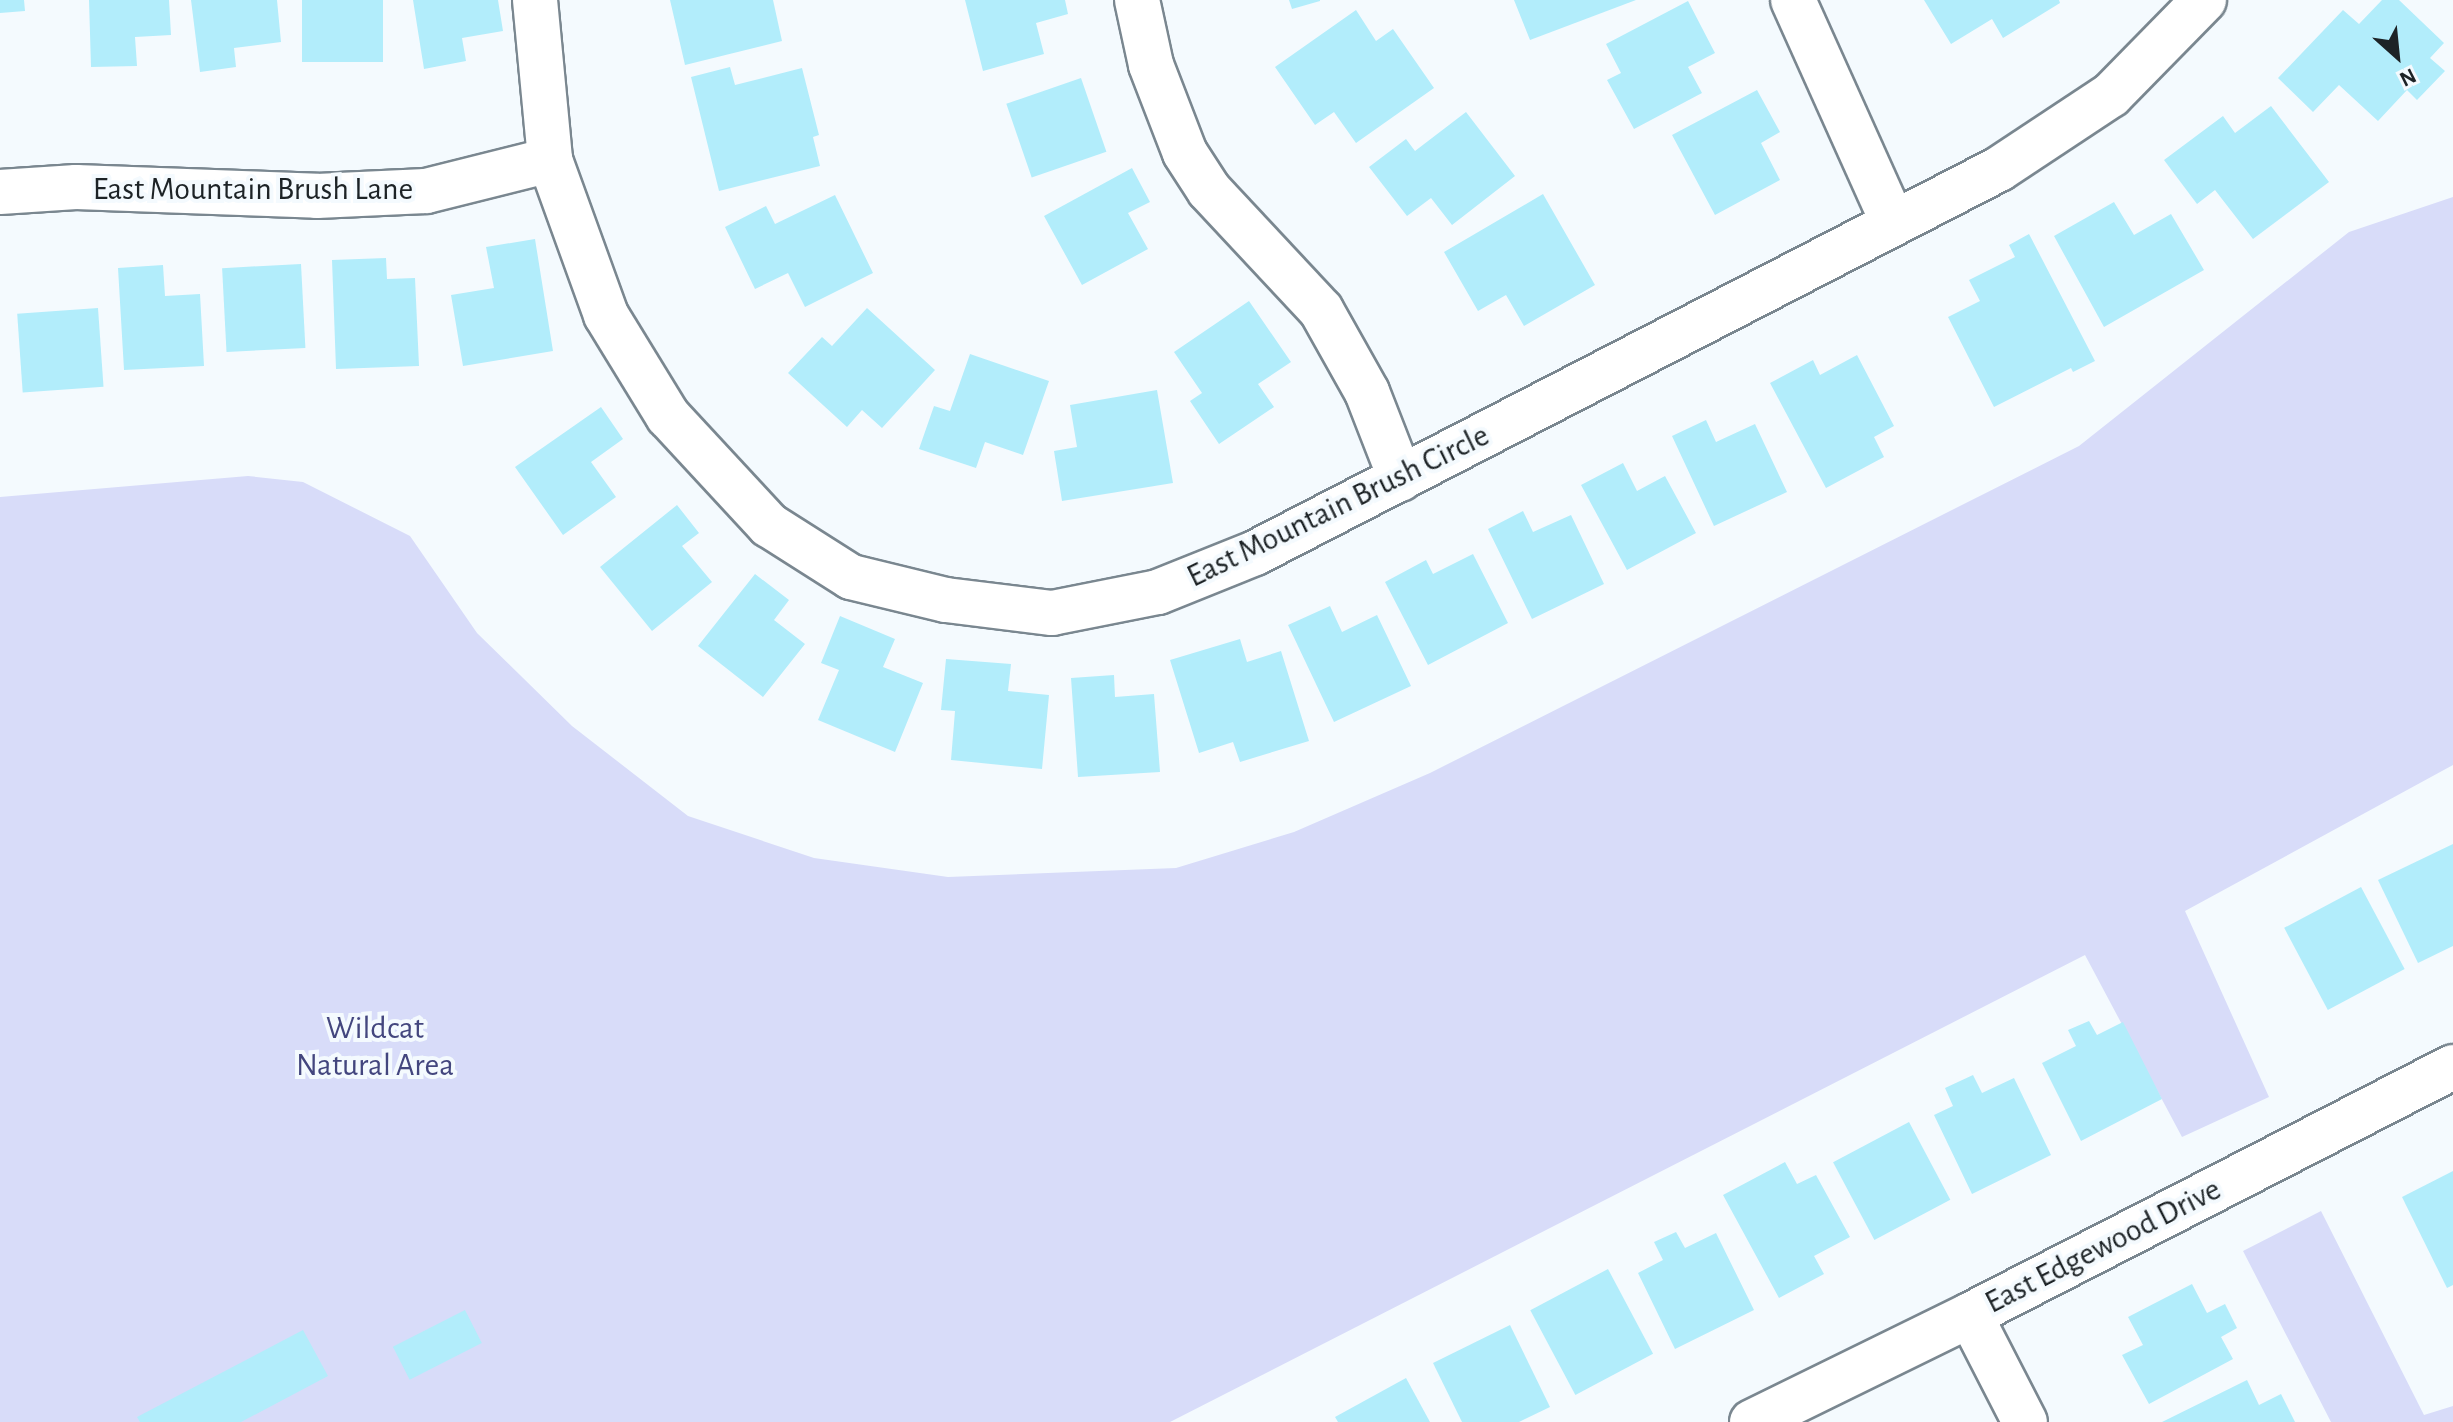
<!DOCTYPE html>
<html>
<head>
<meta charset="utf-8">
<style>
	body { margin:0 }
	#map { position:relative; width:2453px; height:1422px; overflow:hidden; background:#f4fafe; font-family:"Alegreya Sans",sans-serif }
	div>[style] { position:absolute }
	.green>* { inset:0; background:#d8dcf9 }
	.building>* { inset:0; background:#b2edfb; transform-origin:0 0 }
	.roads { filter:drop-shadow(2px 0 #7a8790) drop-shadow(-2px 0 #7a8790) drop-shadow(0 2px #7a8790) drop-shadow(0 -2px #7a8790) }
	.street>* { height:44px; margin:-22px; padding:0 22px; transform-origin:22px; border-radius:22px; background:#fff }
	span { translate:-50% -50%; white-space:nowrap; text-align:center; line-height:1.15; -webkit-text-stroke:8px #f4fafe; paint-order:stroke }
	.street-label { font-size:32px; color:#1d2326 }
	.park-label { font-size:32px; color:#43467e }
	.north { position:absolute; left:2357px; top:16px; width:80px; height:80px; -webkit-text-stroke:6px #f4fafe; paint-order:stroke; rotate:153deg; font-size:22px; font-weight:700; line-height:32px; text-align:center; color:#1d2326 }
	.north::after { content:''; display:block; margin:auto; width:28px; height:36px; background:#1d2326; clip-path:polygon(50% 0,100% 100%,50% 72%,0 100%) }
</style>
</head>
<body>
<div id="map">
	<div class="green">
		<i style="clip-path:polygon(2453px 197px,2453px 765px,2185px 911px,2269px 1097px,2182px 1137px,2085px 955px,1170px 1422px,0 1422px,0 497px,248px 476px,303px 482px,410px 536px,477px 633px,572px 726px,688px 816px,814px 858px,948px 877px,1176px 868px,1294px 832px,1430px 773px,2079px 446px,2349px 232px)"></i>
		<i style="clip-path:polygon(2321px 1211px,2424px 1415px,2453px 1406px,2453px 1422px,2331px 1422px,2243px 1251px)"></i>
	</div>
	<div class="building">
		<i style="clip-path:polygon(0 0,24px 0,25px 11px,0 13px)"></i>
		<i style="clip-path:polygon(89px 0,169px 0,171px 35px,135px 37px,137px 66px,91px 67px)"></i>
		<i style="clip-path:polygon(191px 0,277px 0,281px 42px,234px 48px,236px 67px,200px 72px)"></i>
		<i style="left:302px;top:0;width:81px;height:62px"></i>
		<i style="clip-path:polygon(413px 0,498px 0,503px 31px,462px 38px,466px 61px,424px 69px)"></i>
		<i style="clip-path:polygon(670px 0,773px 0,782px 41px,685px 65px)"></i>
		<i style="clip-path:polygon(965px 0,1065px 0,1068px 14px,1036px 23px,1044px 54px,983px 71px)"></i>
		<i style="clip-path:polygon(1289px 0,1320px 0,1320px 1px,1292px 9px)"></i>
		<i style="clip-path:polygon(1514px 0,1636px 0,1530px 40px)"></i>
		<i style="clip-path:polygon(1924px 0,2059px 0,2060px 3px,2003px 38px,1992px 19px,1951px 44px)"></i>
		<i style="clip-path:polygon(2382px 0,2399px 0,2444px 43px,2430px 58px,2445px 71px,2417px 100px,2407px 90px,2378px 121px,2339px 85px,2313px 112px,2278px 78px,2343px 10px,2359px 24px)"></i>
		<i style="clip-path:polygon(1688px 1px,1715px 53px,1688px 67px,1702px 93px,1634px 129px,1607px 80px,1621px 73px,1606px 44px)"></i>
		<i style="clip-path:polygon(1356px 10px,1376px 41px,1393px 29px,1434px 88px,1356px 143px,1334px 112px,1315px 125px,1275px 67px)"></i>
		<i style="clip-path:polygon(730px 67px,735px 85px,802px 68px,819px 135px,813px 137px,820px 166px,719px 191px,691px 77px)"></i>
		<i style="left:1081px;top:78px;width:78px;height:79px;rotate:71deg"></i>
		<i style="clip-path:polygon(1757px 90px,1780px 132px,1761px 143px,1780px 180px,1715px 215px,1672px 135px)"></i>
		<i style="clip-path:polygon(2271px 106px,2329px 182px,2253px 239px,2215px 190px,2197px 204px,2164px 160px,2223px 116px,2235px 133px)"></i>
		<i style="clip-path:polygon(1466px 112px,1515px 176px,1452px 225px,1431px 198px,1407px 216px,1369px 167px,1406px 139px,1415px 151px)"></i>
		<i style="clip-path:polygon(1132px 168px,1150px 202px,1128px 213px,1148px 249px,1082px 285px,1044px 216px)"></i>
		<i style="clip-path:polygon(1543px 194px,1595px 285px,1524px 326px,1506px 295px,1478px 311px,1444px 252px)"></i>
		<i style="clip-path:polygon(835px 195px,873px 273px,805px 307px,788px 273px,755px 289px,725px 227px,766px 206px,775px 224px)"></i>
		<i style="clip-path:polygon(2114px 202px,2134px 235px,2171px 214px,2204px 270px,2104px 327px,2054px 236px)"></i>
		<i style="clip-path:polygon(2029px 234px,2095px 361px,2073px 372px,2071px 368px,1994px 407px,1948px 317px,1980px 301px,1969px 280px,2015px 257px,2009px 245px)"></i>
		<i style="clip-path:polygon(535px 239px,553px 351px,463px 366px,451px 295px,494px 288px,486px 247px)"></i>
		<i style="clip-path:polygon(386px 258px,387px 279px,415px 278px,419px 366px,336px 369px,332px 260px)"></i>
		<i style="left:301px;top:264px;width:84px;height:79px;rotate:87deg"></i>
		<i style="clip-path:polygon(163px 265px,165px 296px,200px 294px,204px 366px,124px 370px,118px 268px)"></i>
		<i style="clip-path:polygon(1249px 301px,1291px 362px,1258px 384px,1274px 407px,1219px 444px,1190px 401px,1202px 393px,1174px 352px)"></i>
		<i style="left:98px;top:308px;width:79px;height:81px;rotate:86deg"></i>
		<i style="clip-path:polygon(867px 308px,935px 370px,882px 428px,862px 410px,847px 427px,788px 373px,822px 337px,832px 346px)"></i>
		<i style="clip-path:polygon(970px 354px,1049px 381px,1023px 455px,985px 442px,976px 468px,919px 449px,934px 406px,950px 411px)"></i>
		<i style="clip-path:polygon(1857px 355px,1894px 426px,1874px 437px,1884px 457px,1826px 488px,1770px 383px,1813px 360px,1820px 375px)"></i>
		<i style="clip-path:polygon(1157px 390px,1173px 483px,1062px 501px,1054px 451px,1077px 447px,1070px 405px)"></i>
		<i style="clip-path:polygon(601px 407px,623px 439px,591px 462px,616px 497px,563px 535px,515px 467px)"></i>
		<i style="clip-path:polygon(1706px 420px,1716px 442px,1755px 424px,1787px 492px,1714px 526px,1672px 436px)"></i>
		<i style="clip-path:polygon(1623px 463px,1637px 491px,1665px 476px,1696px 533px,1627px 570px,1581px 485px)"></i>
		<i style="clip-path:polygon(677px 505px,699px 533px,682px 546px,712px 582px,652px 631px,600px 567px)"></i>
		<i style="clip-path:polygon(1523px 511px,1533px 532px,1571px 515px,1604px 584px,1532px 619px,1488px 529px)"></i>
		<i style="clip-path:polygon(1473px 554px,1508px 623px,1428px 665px,1385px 582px,1426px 560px,1433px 574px)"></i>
		<i style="clip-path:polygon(755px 574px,789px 600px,774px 620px,805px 644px,763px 697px,698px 646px)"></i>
		<i style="clip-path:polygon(1330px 606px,1342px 632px,1377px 615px,1411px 686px,1334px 722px,1288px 625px)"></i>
		<i style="clip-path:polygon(840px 616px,895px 639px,883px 667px,923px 683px,895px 752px,818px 720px,839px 670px,821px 663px)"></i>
		<i style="clip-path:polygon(1240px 639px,1247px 662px,1281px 651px,1309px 741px,1240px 762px,1233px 742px,1199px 753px,1170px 660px)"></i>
		<i style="clip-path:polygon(946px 659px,1011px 664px,1008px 691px,1049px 695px,1042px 769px,951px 760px,955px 711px,941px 710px)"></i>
		<i style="clip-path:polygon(1114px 675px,1115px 697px,1154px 694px,1160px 772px,1078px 777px,1071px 678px)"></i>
		<i style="clip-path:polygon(2453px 844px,2453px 946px,2418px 963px,2378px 880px)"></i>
		<i style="left:2361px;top:887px;width:93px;height:87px;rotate:62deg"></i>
		<i style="clip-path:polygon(2089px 1021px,2097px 1035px,2123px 1022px,2162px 1099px,2081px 1141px,2042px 1063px,2076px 1046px,2068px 1030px)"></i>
		<i style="clip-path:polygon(1973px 1075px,1982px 1093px,2014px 1078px,2051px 1155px,1972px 1194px,1934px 1115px,1953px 1106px,1945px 1088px)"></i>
		<i style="left:1909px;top:1122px;width:88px;height:86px;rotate:62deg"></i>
		<i style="clip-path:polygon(1785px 1162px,1797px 1184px,1816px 1175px,1850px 1237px,1814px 1256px,1824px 1274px,1779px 1298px,1723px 1195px)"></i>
		<i style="clip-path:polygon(2453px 1171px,2453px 1285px,2447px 1288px,2402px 1197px)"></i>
		<i style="clip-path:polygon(1676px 1232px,1685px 1248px,1716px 1233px,1754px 1310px,1675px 1349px,1638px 1273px,1663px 1260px,1654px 1242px)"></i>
		<i style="left:1608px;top:1269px;width:96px;height:88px;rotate:62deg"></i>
		<i style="clip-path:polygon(2192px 1284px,2207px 1313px,2225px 1304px,2237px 1328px,2221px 1337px,2233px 1359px,2149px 1404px,2122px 1355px,2143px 1345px,2128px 1317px)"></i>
		<i style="left:465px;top:1310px;width:37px;height:81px;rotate:63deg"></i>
		<i style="clip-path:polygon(1510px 1325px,1550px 1407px,1519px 1422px,1462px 1422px,1433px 1363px)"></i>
		<i style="clip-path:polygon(303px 1330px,328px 1376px,241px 1422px,140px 1422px,137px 1417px)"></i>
		<i style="clip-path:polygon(1406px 1378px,1430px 1422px,1338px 1422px,1335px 1417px)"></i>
		<i style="clip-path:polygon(2247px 1380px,2259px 1405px,2281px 1394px,2295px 1422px,2162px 1422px)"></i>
	</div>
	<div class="roads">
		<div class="street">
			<i style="left:535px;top:0;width:161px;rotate:84.6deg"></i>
			<i style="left:550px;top:160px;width:165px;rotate:70.1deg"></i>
			<i style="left:606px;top:315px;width:119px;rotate:58.5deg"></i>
			<i style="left:668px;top:416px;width:149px;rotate:47.2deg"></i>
			<i style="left:769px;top:525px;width:97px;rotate:32.4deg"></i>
			<i style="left:851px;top:577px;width:98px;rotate:13.6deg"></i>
			<i style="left:946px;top:600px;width:107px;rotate:7deg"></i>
			<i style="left:1052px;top:613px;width:108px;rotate:-11.2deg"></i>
			<i style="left:1158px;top:592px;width:105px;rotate:-21.9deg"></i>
			<i style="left:1255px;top:553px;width:837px;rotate:-27.3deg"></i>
			<i style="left:1999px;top:169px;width:134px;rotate:-33.5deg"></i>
			<i style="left:2111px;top:95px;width:133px;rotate:-45.6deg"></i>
			<i style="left:1137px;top:0;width:66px;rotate:77.8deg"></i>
			<i style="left:1151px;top:65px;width:94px;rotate:68.9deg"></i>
			<i style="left:1185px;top:153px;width:44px;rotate:57deg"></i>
			<i style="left:1209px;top:190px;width:164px;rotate:47deg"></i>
			<i style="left:1321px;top:310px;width:94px;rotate:60.7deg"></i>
			<i style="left:1367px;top:392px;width:93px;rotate:68.7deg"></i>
			<i style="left:1793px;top:0;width:244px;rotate:65.8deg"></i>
			<i style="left:0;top:192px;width:76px;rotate:-3.8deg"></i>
			<i style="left:76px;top:187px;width:241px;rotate:2.1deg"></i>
			<i style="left:317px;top:196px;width:109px;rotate:-2.6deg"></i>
			<i style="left:426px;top:191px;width:128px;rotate:-14deg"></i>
			<i style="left:1970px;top:1315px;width:120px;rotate:62.8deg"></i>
			<i style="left:1752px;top:1422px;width:243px;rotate:-26.1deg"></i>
			<i style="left:1970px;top:1315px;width:543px;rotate:-27.18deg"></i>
		</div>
	</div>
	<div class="street-label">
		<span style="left:253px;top:189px">East Mountain Brush Lane</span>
		<span style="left:1338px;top:506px;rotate:-26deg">East Mountain Brush Circle</span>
		<span style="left:2103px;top:1246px;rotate:-27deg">East Edgewood Drive</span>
	</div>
	<div class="park-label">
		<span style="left:375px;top:1047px">Wildcat<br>Natural Area</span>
	</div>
	<div class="north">N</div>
</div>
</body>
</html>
